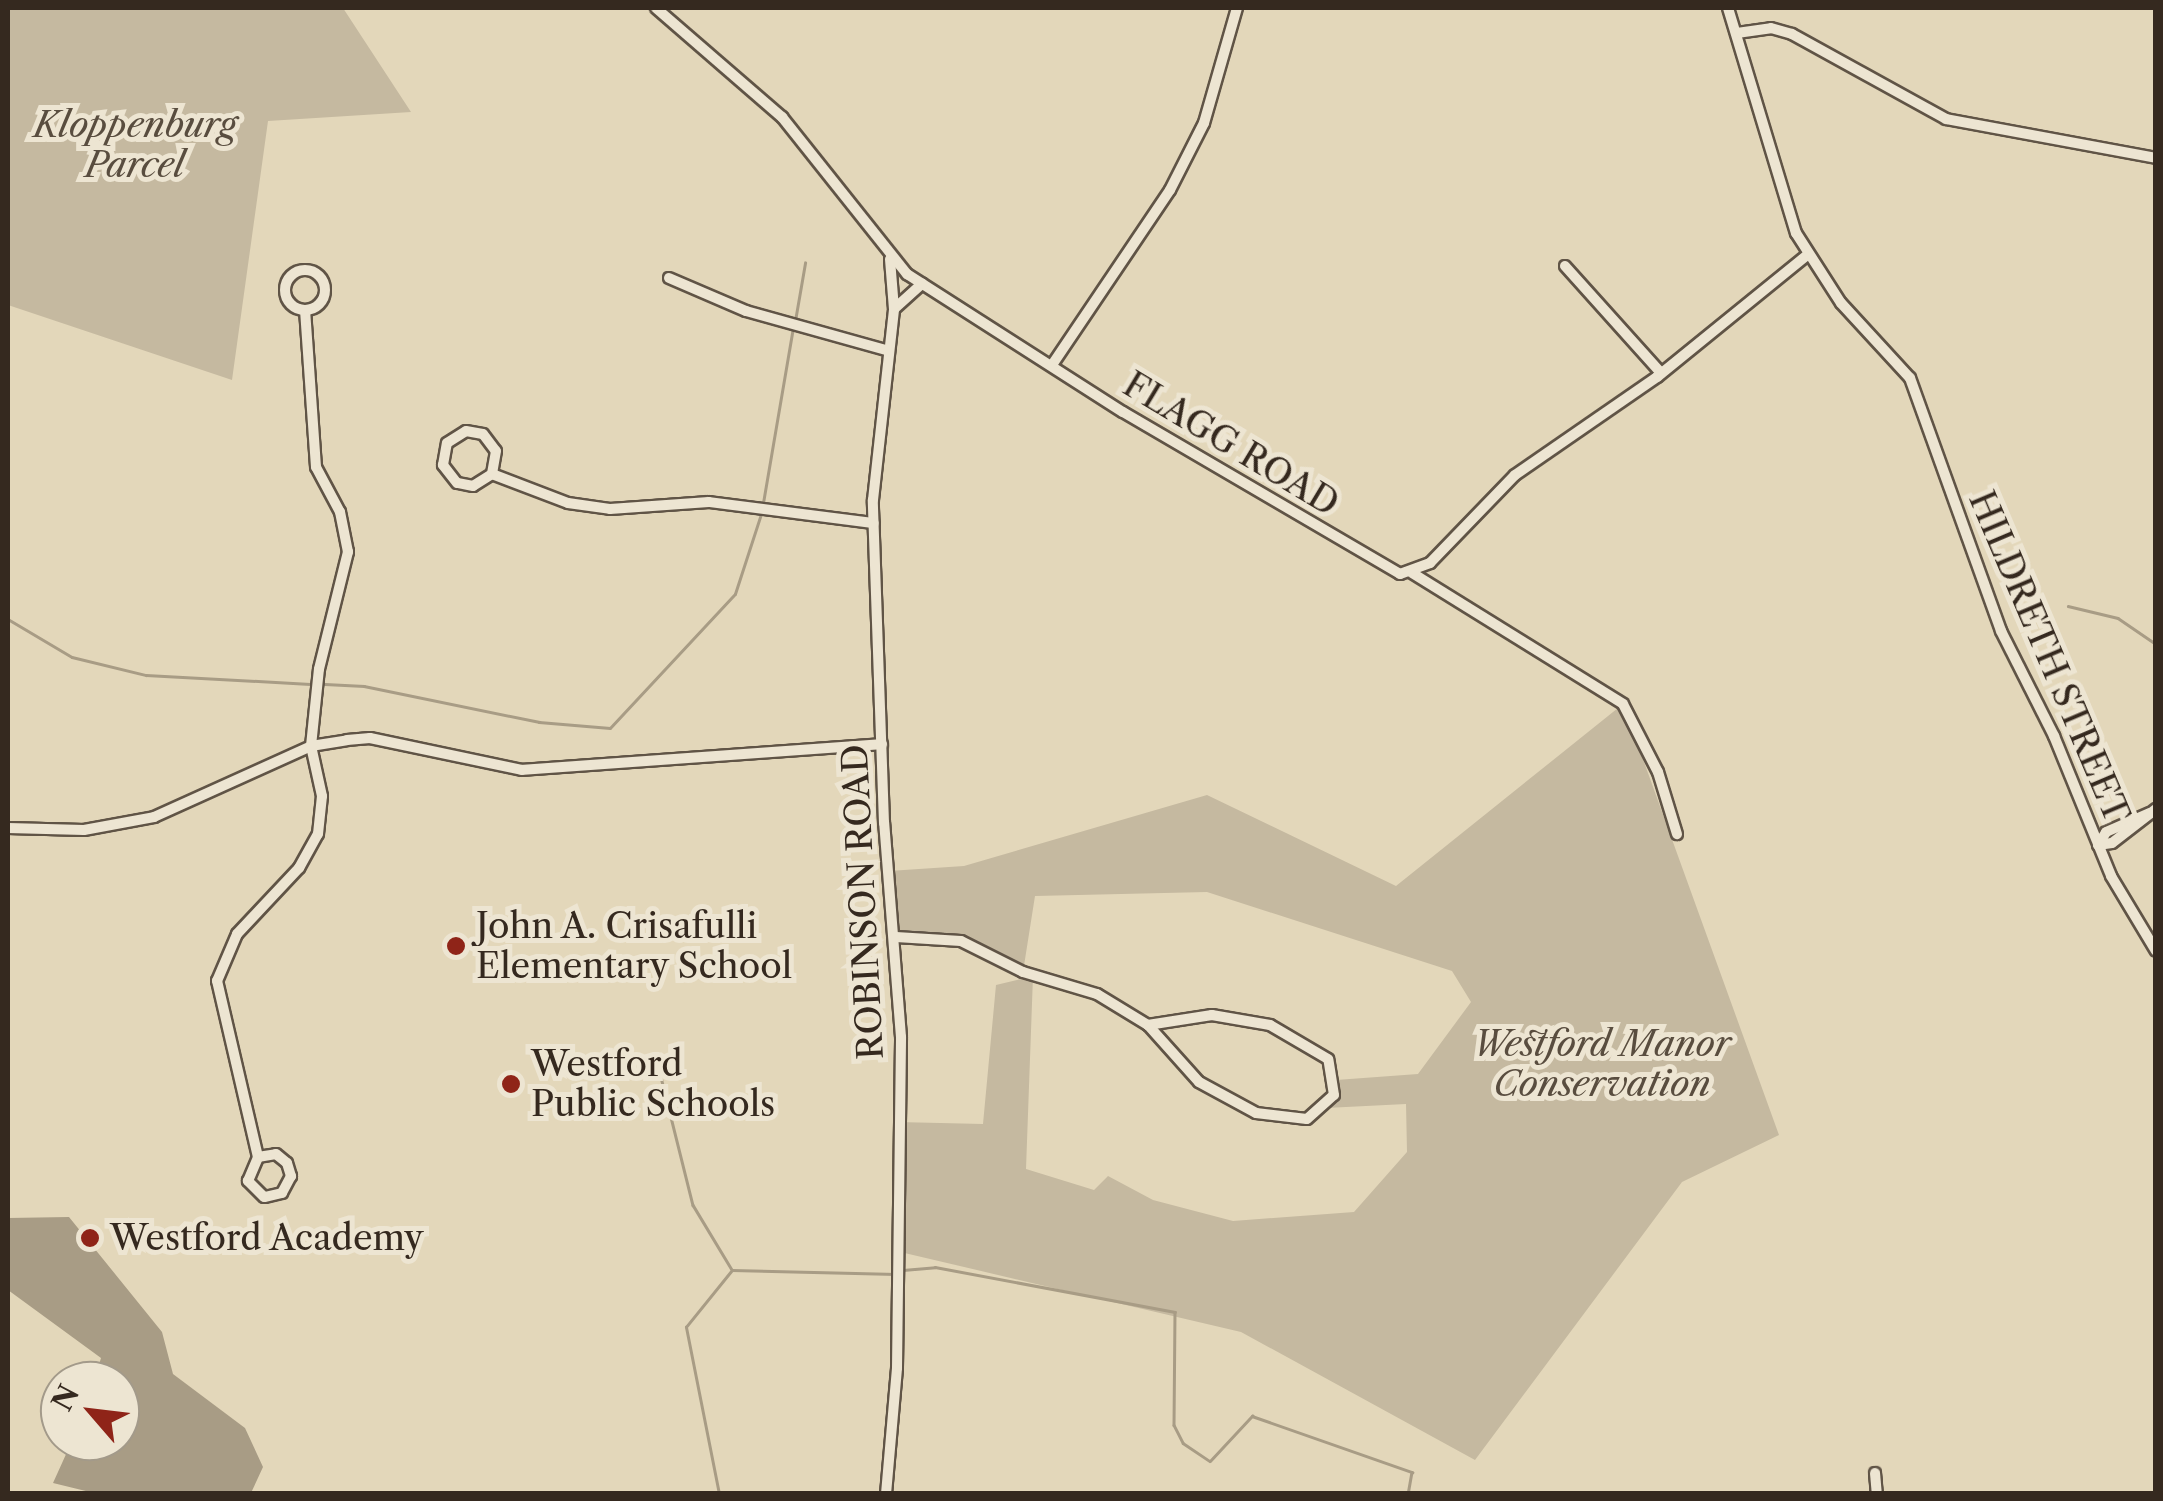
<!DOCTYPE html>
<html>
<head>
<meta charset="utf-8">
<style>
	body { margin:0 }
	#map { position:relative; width:2163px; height:1501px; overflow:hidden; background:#e3d7ba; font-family:"Libre Caslon Text",serif }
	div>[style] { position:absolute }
	.green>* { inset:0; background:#c5b9a0 }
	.water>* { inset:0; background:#a89c85 }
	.stream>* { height:2.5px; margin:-1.25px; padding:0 1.25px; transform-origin:1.25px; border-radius:1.25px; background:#a89c85 }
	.roads { filter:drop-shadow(2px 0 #605446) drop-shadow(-2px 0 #605446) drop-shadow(0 2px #605446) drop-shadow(0 -2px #605446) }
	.minor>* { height:10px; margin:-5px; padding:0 5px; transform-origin:5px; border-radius:5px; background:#ede5d2 }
	.minor>.ring { margin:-5px; padding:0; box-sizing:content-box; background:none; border:10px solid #ede5d2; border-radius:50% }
	.dots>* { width:28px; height:28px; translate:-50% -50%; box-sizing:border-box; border:5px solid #ede5d2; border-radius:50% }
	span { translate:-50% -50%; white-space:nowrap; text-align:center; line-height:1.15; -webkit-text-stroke:10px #ede5d2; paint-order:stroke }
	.park-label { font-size:35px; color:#594d3f; font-style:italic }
	.street-label { font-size:35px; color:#35291f }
	.poi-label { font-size:35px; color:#35291f }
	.left { translate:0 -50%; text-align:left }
	.frame { position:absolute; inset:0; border:10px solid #35291f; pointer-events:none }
	.north { position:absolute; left:40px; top:1361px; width:100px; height:100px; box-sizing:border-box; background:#ede5d2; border:2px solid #a39a8a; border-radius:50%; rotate:298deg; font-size:28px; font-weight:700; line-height:40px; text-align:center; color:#35291f }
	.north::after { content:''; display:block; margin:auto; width:35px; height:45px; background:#8f2418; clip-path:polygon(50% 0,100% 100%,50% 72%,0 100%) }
</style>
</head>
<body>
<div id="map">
	<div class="green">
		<i style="clip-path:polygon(8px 8px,343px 8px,411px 112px,268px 121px,232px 380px,8px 305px)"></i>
		<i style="clip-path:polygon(1623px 704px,1779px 1135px,1682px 1182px,1475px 1460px,1241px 1332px,896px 1251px,897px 1122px,983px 1124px,996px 985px,1033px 976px,1026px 1169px,1094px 1190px,1108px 1176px,1153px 1200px,1233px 1221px,1354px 1212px,1407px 1152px,1406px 1104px,1326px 1108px,1336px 1080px,1418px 1074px,1471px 1002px,1452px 971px,1207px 892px,1035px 896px,1023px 972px,953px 939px,896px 937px,889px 871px,964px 866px,1207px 795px,1396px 886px)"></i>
	</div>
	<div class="water">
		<i style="clip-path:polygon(69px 1217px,162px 1332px,173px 1374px,245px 1428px,263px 1467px,251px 1493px,94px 1493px,53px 1483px,72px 1441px,120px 1441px,120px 1381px,94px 1381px,101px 1358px,8px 1290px,8px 1218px)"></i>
	</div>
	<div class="stream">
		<i style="left:795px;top:321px;width:59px;rotate:-80.2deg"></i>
		<i style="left:763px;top:503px;width:178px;rotate:-80.3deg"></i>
		<i style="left:2068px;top:606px;width:51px;rotate:13.5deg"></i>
		<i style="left:2118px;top:618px;width:46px;rotate:34.4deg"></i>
		<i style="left:8px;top:619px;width:74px;rotate:30.7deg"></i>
		<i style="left:72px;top:657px;width:76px;rotate:13.7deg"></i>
		<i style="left:146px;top:675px;width:164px;rotate:3.1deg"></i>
		<i style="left:325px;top:684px;width:39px;rotate:3deg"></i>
		<i style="left:364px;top:686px;width:179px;rotate:11.6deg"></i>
		<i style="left:539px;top:722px;width:71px;rotate:4.8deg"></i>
		<i style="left:610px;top:728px;width:183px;rotate:-47deg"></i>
		<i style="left:735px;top:594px;width:87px;rotate:-72deg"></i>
		<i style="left:623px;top:1048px;width:48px;rotate:37.3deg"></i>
		<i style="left:661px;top:1077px;width:132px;rotate:76deg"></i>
		<i style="left:693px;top:1205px;width:74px;rotate:58.9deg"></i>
		<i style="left:903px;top:1270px;width:32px;rotate:-5deg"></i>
		<i style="left:935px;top:1267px;width:244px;rotate:10.6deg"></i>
		<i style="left:1175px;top:1312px;width:113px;rotate:90.5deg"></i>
		<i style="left:1174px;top:1425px;width:20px;rotate:63deg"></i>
		<i style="left:1183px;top:1443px;width:32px;rotate:34deg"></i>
		<i style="left:1210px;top:1461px;width:62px;rotate:-47deg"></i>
		<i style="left:1252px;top:1416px;width:170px;rotate:19.3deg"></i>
		<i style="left:1412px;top:1472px;width:22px;rotate:100deg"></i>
		<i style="left:719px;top:1494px;width:170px;rotate:-101.2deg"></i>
		<i style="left:686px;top:1327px;width:73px;rotate:-51.1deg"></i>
		<i style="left:732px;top:1270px;width:164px;rotate:1.4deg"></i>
	</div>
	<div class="roads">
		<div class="minor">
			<i style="left:656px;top:8px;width:167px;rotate:40.9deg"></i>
			<i style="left:782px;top:117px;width:201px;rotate:51.5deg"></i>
			<i style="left:907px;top:274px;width:256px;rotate:32.6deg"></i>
			<i style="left:1123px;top:412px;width:321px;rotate:30.3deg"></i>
			<i style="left:1400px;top:574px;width:32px;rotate:-20deg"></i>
			<i style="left:1430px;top:563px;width:122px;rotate:-46deg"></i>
			<i style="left:1515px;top:475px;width:173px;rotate:-34.6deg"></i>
			<i style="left:1657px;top:377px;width:193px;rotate:-39.1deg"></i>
			<i style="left:1728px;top:8px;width:235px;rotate:73.2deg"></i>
			<i style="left:1796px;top:233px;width:83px;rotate:57.3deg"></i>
			<i style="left:1841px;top:303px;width:102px;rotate:47.4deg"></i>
			<i style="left:1910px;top:378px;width:269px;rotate:70.2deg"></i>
			<i style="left:2001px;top:631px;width:118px;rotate:63.2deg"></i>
			<i style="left:2054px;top:736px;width:151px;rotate:67.8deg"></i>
			<i style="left:2111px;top:876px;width:87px;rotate:59deg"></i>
			<i style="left:1737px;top:33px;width:34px;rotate:-8deg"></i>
			<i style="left:1771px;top:28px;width:22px;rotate:16deg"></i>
			<i style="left:1792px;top:34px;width:176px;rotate:28.9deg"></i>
			<i style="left:1946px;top:119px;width:214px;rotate:10.5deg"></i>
			<i style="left:1565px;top:266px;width:144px;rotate:48.1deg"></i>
			<i class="ring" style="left:285px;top:270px;width:30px;height:30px"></i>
			<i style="left:669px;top:278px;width:84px;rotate:23.2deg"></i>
			<i style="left:746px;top:311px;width:148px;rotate:15.6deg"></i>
			<i style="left:894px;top:309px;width:38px;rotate:-42deg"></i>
			<i style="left:1052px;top:365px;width:211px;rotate:-56deg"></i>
			<i style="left:1170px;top:190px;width:75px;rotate:-63.1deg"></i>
			<i style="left:1204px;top:123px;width:120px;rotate:-74deg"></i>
			<i style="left:492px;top:474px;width:22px;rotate:148deg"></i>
			<i style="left:473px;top:486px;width:16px;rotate:-169deg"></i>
			<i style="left:457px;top:483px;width:23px;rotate:-128deg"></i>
			<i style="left:443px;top:465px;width:22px;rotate:-80deg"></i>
			<i style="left:447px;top:443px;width:22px;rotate:-32deg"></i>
			<i style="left:466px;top:431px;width:17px;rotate:10deg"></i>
			<i style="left:483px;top:434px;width:21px;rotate:53deg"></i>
			<i style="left:496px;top:451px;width:23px;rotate:100deg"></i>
			<i style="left:492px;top:474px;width:81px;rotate:20.9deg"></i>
			<i style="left:568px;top:503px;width:42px;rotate:8.1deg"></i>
			<i style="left:610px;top:509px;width:99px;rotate:-4deg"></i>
			<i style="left:709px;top:502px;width:166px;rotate:7.3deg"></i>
			<i style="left:1412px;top:573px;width:248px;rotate:31.8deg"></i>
			<i style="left:1623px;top:704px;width:76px;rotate:62.8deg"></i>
			<i style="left:1658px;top:772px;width:65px;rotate:73deg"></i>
			<i style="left:8px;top:828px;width:76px;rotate:1.5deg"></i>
			<i style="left:84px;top:830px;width:71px;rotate:-10.5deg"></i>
			<i style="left:154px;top:817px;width:172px;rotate:-24.3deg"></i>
			<i style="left:311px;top:746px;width:36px;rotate:-9deg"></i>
			<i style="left:347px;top:740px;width:23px;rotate:-5deg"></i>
			<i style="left:370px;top:738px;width:155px;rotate:11.9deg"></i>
			<i style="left:522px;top:770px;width:361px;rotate:-4.1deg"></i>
			<i style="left:2098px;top:845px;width:14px;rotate:-8deg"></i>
			<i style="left:2112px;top:843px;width:56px;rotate:-37.7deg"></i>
			<i style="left:2098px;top:845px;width:15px;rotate:-58deg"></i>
			<i style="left:2106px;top:832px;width:48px;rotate:-23.4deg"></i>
			<i style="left:896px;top:937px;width:65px;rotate:3.5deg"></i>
			<i style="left:961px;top:941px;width:69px;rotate:26.6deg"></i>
			<i style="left:1023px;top:972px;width:77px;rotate:16.6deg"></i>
			<i style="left:1097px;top:994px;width:60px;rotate:31.3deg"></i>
			<i style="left:1148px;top:1025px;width:76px;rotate:48.2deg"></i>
			<i style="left:1199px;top:1082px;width:65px;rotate:28.5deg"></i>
			<i style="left:1256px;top:1113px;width:51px;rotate:6.7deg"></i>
			<i style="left:1307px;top:1119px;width:36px;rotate:-42deg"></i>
			<i style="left:1334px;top:1095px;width:36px;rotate:-99deg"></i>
			<i style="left:1328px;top:1059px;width:67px;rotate:-149.6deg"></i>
			<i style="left:1270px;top:1025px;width:59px;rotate:-170.2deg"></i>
			<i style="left:1212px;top:1015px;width:65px;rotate:171.1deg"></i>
			<i style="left:258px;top:1157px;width:18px;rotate:-9deg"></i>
			<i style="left:276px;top:1154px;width:14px;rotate:39deg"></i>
			<i style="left:287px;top:1163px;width:14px;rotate:73deg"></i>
			<i style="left:291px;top:1176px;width:19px;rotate:118deg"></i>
			<i style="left:282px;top:1193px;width:18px;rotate:167deg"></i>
			<i style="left:264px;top:1197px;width:23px;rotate:-135deg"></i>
			<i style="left:248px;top:1181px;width:26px;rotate:-67deg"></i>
			<i style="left:258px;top:1157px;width:181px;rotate:-103.1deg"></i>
			<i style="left:217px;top:981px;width:51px;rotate:-66.9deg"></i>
			<i style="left:237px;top:934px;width:91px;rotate:-46.8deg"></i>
			<i style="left:299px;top:868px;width:39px;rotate:-61deg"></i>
			<i style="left:318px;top:834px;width:38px;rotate:-84deg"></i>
			<i style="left:322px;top:796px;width:51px;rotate:-102.4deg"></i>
			<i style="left:311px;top:746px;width:77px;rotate:-84.1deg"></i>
			<i style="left:319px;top:669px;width:121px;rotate:-76.1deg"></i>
			<i style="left:348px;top:552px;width:41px;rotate:-101.3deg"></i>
			<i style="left:340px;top:512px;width:51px;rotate:-118.1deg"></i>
			<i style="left:316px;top:467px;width:156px;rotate:-94deg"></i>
			<i style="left:1875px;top:1473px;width:21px;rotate:85deg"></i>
			<i style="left:886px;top:1494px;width:126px;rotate:-85deg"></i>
			<i style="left:897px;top:1368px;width:331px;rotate:-89.3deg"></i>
			<i style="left:901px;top:1037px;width:215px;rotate:-94.5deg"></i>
			<i style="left:884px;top:823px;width:323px;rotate:-92deg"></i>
			<i style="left:873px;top:500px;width:192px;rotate:-83.7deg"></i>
			<i style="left:894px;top:309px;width:50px;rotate:-94.6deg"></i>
		</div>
	</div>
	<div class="dots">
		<i style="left:456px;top:946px;background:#8f2418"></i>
		<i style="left:511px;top:1084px;background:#8f2418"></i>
		<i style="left:90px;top:1238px;background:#8f2418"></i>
	</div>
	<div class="park-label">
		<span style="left:135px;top:145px">Kloppenburg<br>Parcel</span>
		<span style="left:1602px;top:1064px">Westford Manor<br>Conservation</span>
	</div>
	<div class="street-label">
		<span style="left:1231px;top:444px;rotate:31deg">FLAGG ROAD</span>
		<span style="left:2049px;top:657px;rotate:67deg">HILDRETH STREET</span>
		<span style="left:863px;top:902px;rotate:-93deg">ROBINSON ROAD</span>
	</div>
	<div class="poi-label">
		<span class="left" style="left:476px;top:946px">John A. Crisafulli<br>Elementary School</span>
		<span class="left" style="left:531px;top:1084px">Westford<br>Public Schools</span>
		<span class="left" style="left:110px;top:1238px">Westford Academy</span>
	</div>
	<div class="frame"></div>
	<div class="north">N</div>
</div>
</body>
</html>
